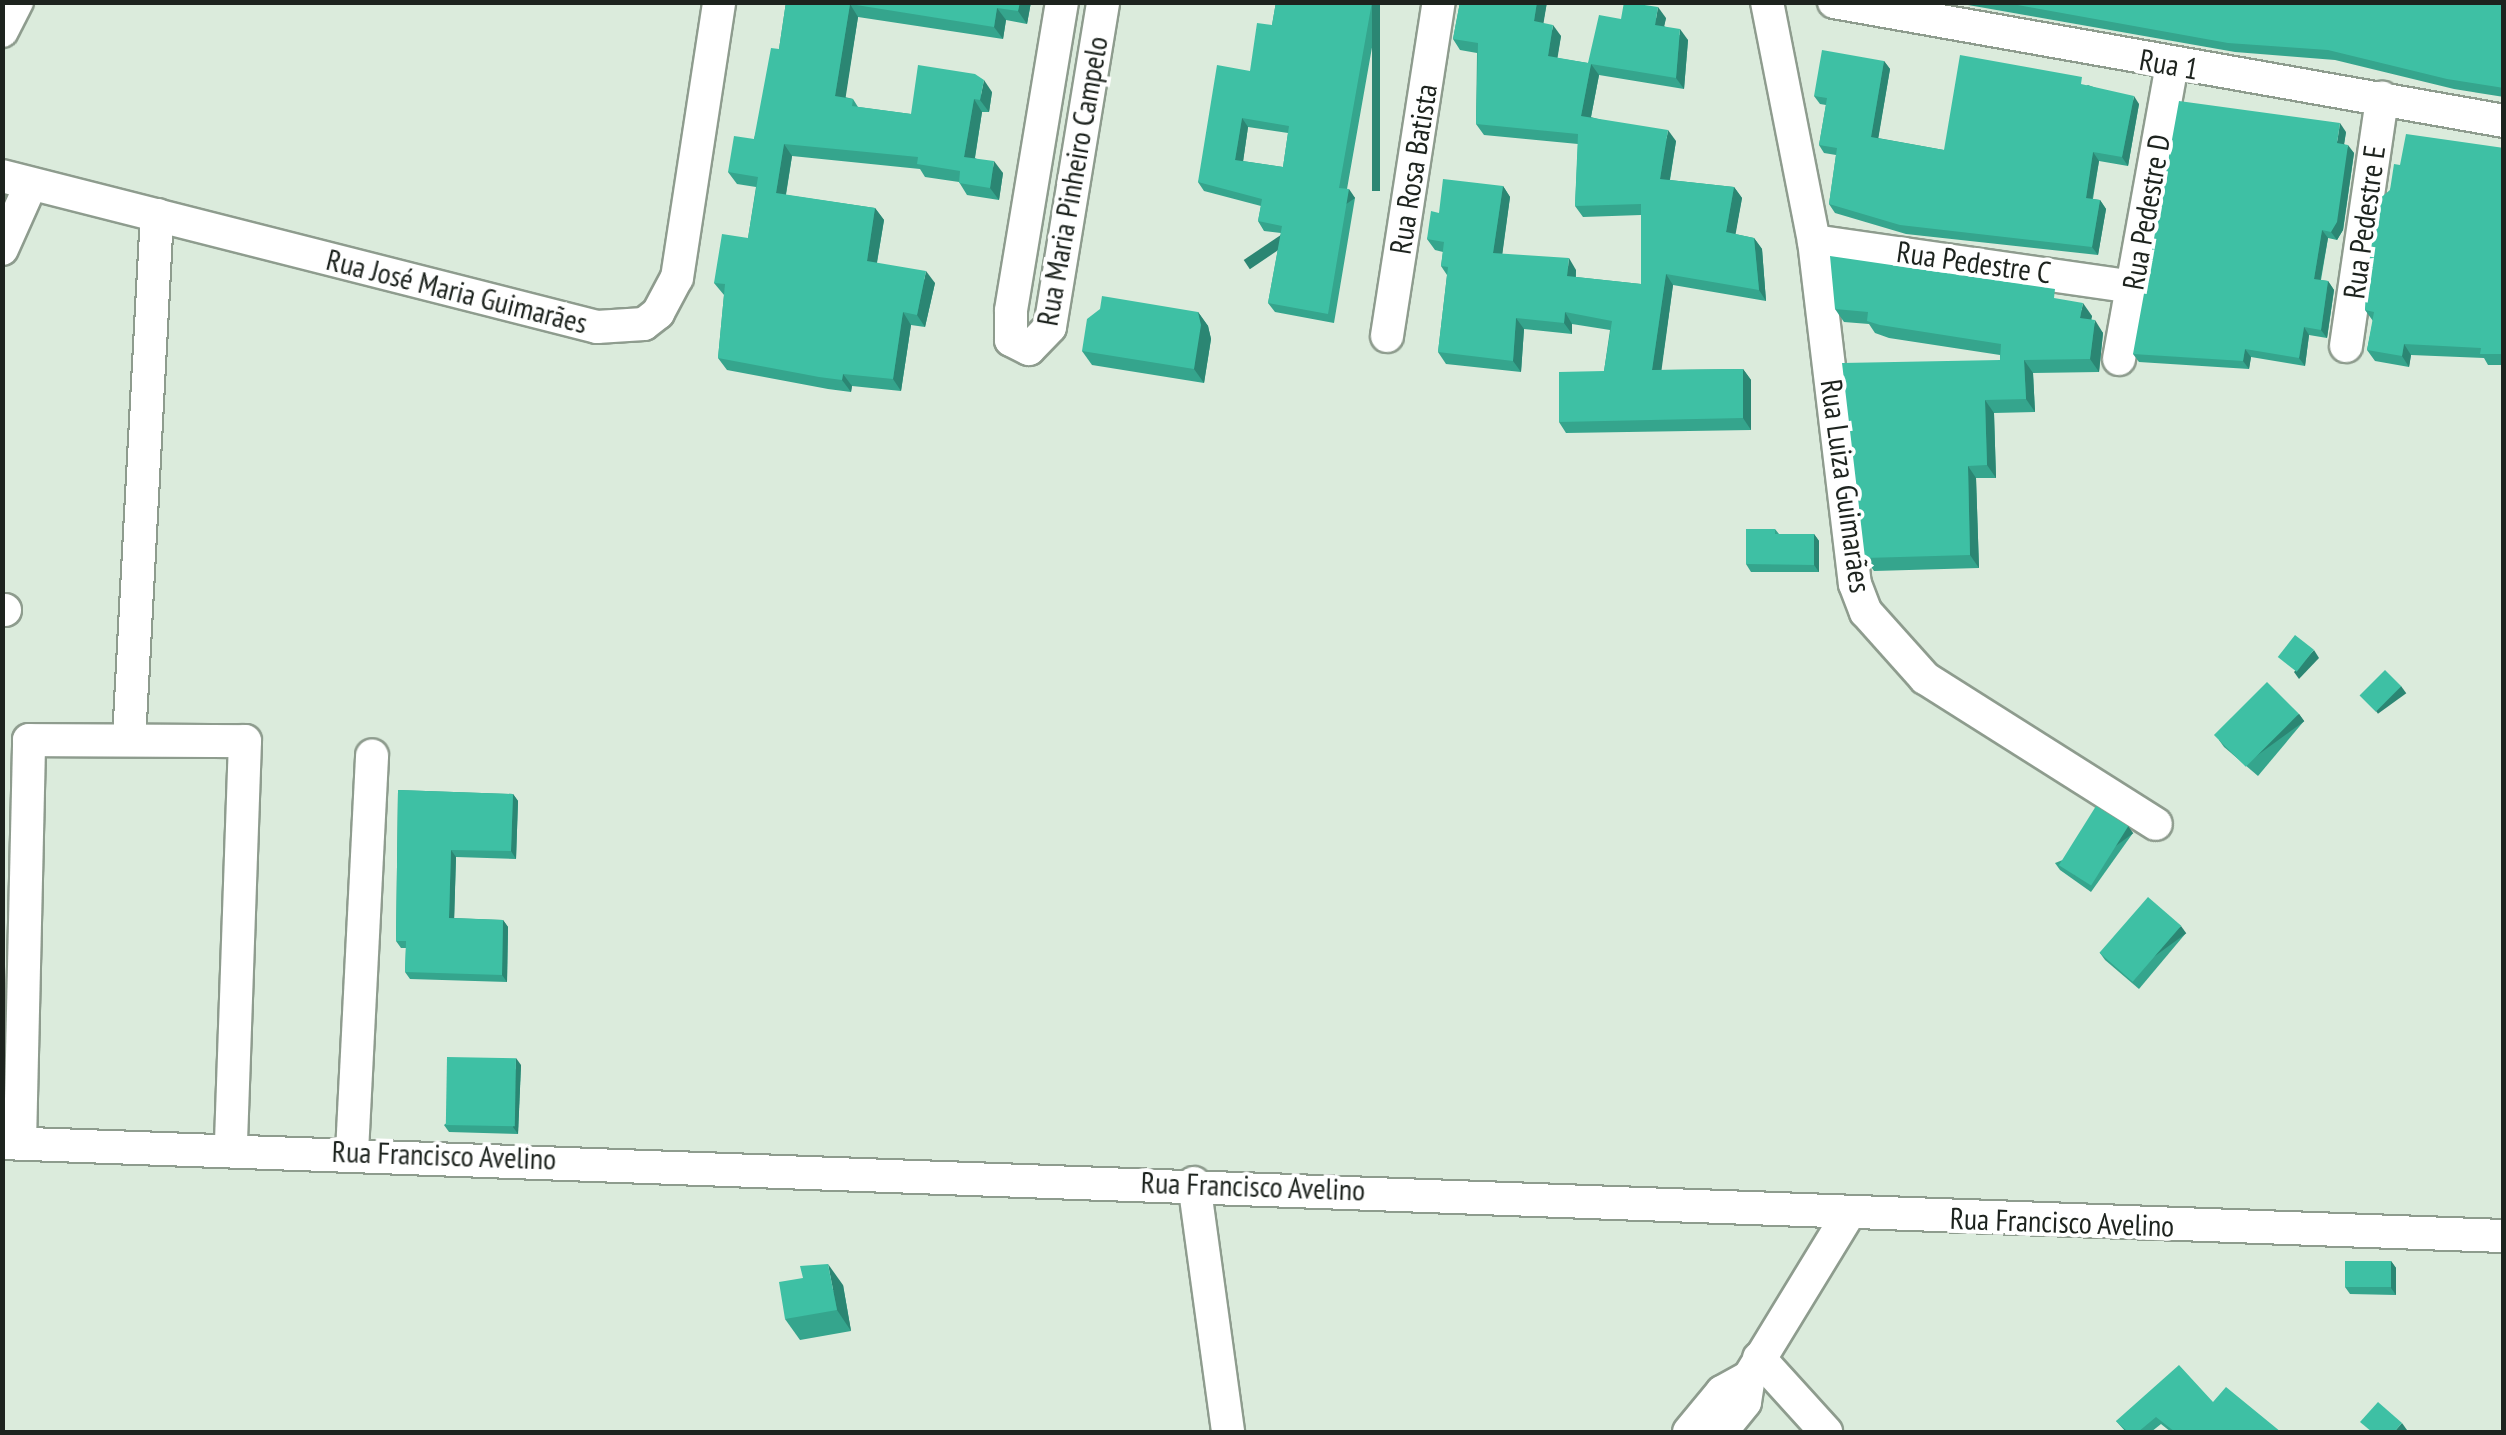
<!DOCTYPE html>
<html>
<head>
<meta charset="utf-8">
<style>
	body { margin:0 }
	#map { position:relative; width:2506px; height:1435px; overflow:hidden; background:#dbebdc; font-family:"PT Sans Narrow",sans-serif }
	div>[style] { position:absolute }
	.roads { filter:drop-shadow(2px 0 #8e9c8e) drop-shadow(-2px 0 #8e9c8e) drop-shadow(0 2px #8e9c8e) drop-shadow(0 -2px #8e9c8e) }
	.minor>* { height:32px; margin:-16px; padding:0 16px; transform-origin:16px; border-radius:16px; background:#fff }
	.wall>* { inset:0; background:#35a58d }
	.shaded-wall>* { inset:0; background:#2b8673; transform-origin:0 0 }
	.building>* { inset:0; background:#3ec0a4; transform-origin:0 0 }
	span { translate:-50% -50%; white-space:nowrap; text-align:center; line-height:1.15; -webkit-text-stroke:8px #fff; paint-order:stroke }
	.street-label { font-size:30px; color:#1d231e }
	.frame { position:absolute; inset:0; border:5px solid #1d231e; pointer-events:none }
</style>
</head>
<body>
<div id="map">
	<div class="roads">
		<div class="minor">
			<i style="left:1062px;top:2px;width:313px;rotate:99.4deg"></i>
			<i style="left:1011px;top:311px;width:29px;rotate:90deg"></i>
			<i style="left:1011px;top:340px;width:20px;rotate:27deg"></i>
			<i style="left:1029px;top:349px;width:30px;rotate:-46deg"></i>
			<i style="left:1050px;top:327px;width:329px;rotate:-80.7deg"></i>
			<i style="left:1767px;top:2px;width:244px;rotate:78.9deg"></i>
			<i style="left:1814px;top:241px;width:345px;rotate:83.2deg"></i>
			<i style="left:1855px;top:584px;width:30px;rotate:69deg"></i>
			<i style="left:1866px;top:612px;width:89px;rotate:48.2deg"></i>
			<i style="left:1925px;top:678px;width:273px;rotate:32.3deg"></i>
			<i style="left:1834px;top:2px;width:680px;rotate:10.07deg"></i>
			<i style="left:2px;top:31px;width:33px;rotate:-63deg"></i>
			<i style="left:2px;top:176px;width:614px;rotate:14.24deg"></i>
			<i style="left:597px;top:327px;width:47px;rotate:-3.7deg"></i>
			<i style="left:644px;top:324px;width:18px;rotate:-38deg"></i>
			<i style="left:658px;top:313px;width:40px;rotate:-62deg"></i>
			<i style="left:677px;top:278px;width:279px;rotate:-81.3deg"></i>
			<i style="left:1814px;top:241px;width:322px;rotate:8.2deg"></i>
			<i style="left:2px;top:249px;width:71px;rotate:-66deg"></i>
			<i style="left:1387px;top:336px;width:338px;rotate:-81.2deg"></i>
			<i style="left:2346px;top:346px;width:251px;rotate:-81.7deg"></i>
			<i style="left:2119px;top:359px;width:299px;rotate:-79.8deg"></i>
			<i style="left:2px;top:610px;width:3px"></i>
			<i style="left:129px;top:740px;width:526px;rotate:-86.95deg"></i>
			<i style="left:2px;top:1143px;width:2504px;rotate:2.13deg"></i>
			<i style="left:20px;top:1143px;width:403px;rotate:-88.7deg"></i>
			<i style="left:29px;top:740px;width:216px;rotate:0.3deg"></i>
			<i style="left:245px;top:741px;width:406px;rotate:92deg"></i>
			<i style="left:352px;top:1152px;width:397px;rotate:-87.1deg"></i>
			<i style="left:1194px;top:1183px;width:251px;rotate:82.2deg"></i>
			<i style="left:1759px;top:1358px;width:100px;rotate:47.8deg"></i>
			<i style="left:1689px;top:1432px;width:52px;rotate:-50.5deg"></i>
			<i style="left:1722px;top:1392px;width:31px;rotate:-29deg"></i>
			<i style="left:1721px;top:1432px;width:38px;rotate:-51deg"></i>
			<i style="left:1745px;top:1402px;width:25px;rotate:-81deg"></i>
			<i style="left:1749px;top:1377px;width:190px;rotate:-58.6deg"></i>
		</div>
	</div>
	<div class="wall">
		<i style="clip-path:polygon(786px 2px,1031px 2px,1027px 24px,1006px 20px,1003px 39px,858px 17px,845px 97px,853px 99px,858px 107px,911px 114px,992px 92px,989px 112px,982px 112px,975px 158px,1003px 173px,999px 200px,967px 195px,959px 182px,925px 177px,920px 169px,792px 156px,786px 195px,875px 208px,884px 220px,877px 263px,935px 283px,925px 327px,911px 325px,901px 391px,852px 386px,851px 392px,828px 389px,727px 370px,718px 358px,724px 295px,714px 283px,748px 238px,756px 187px,737px 184px,728px 172px,754px 139px,779px 49px)"></i>
		<i style="clip-path:polygon(evenodd,1276px 2px,1380px 2px,1347px 189px,1355px 198px,1334px 323px,1275px 312px,1268px 303px,1281px 233px,1264px 231px,1258px 221px,1261px 206px,1204px 191px,1198px 182px,1272px 25px,1276px 2px,1248px 127px,1288px 133px,1283px 167px,1243px 161px,1248px 127px)"></i>
		<i style="clip-path:polygon(1460px 2px,1547px 2px,1543px 23px,1561px 36px,1557px 58px,1588px 63px,1621px 19px,1666px 18px,1664px 26px,1688px 40px,1684px 89px,1599px 75px,1591px 117px,1676px 141px,1670px 180px,1734px 187px,1742px 198px,1735px 234px,1754px 238px,1762px 249px,1766px 301px,1673px 285px,1661px 370px,1743px 369px,1751px 380px,1751px 430px,1566px 433px,1559px 422px,1604px 371px,1610px 330px,1572px 324px,1572px 334px,1524px 329px,1521px 372px,1446px 364px,1438px 352px,1447px 275px,1441px 266px,1443px 252px,1435px 250px,1427px 239px,1439px 213px,1503px 186px,1510px 197px,1502px 254px,1576px 270px,1576px 277px,1641px 284px,1641px 215px,1583px 217px,1575px 206px,1578px 144px,1484px 135px,1476px 124px,1477px 53px,1460px 50px,1453px 39px)"></i>
		<i style="clip-path:polygon(1966px 2px,2504px 2px,2504px 97px,2454px 89px,2335px 60px,2235px 52px,1968px 5px)"></i>
		<i style="clip-path:polygon(1884px 61px,1890px 69px,1878px 138px,1944px 150px,2088px 85px,2139px 104px,2128px 166px,2099px 161px,2093px 199px,2100px 200px,2106px 209px,2098px 255px,1906px 234px,1835px 213px,1829px 204px,1836px 155px,1824px 153px,1819px 145px,1826px 105px,1820px 104px,1814px 96px)"></i>
		<i style="clip-path:polygon(2346px 132px,2344px 144px,2354px 153px,2343px 230px,2337px 240px,2328px 238px,2321px 280px,2328px 281px,2334px 290px,2327px 338px,2309px 335px,2305px 366px,2251px 357px,2249px 369px,2139px 362px,2133px 354px)"></i>
		<i style="clip-path:polygon(2504px 148px,2504px 365px,2488px 365px,2484px 358px,2411px 355px,2409px 367px,2375px 361px,2367px 350px,2373px 321px,2365px 310px,2390px 190px,2400px 165px)"></i>
		<i style="clip-path:polygon(2063px 300px,2092px 316px,2091px 319px,2103px 333px,2099px 372px,2033px 373px,2035px 412px,1994px 413px,1996px 478px,1976px 478px,1979px 568px,1874px 571px,1865px 558px,2000px 360px,2000px 355px,1889px 338px,1875px 333px,1869px 324px,1844px 322px,1835px 309px)"></i>
		<i style="clip-path:polygon(1198px 312px,1208px 326px,1211px 339px,1204px 383px,1092px 365px,1082px 351px)"></i>
		<i style="clip-path:polygon(1775px 529px,1779px 534px,1814px 534px,1819px 541px,1819px 572px,1751px 572px,1746px 564px)"></i>
		<i style="clip-path:polygon(2299px 714px,2304px 721px,2258px 776px,2224px 747px,2219px 740px)"></i>
		<i style="clip-path:polygon(398px 790px,513px 794px,518px 801px,516px 859px,456px 857px,454px 918px,503px 920px,508px 927px,507px 982px,410px 979px,405px 972px,406px 948px,401px 948px,396px 941px)"></i>
		<i style="clip-path:polygon(2133px 833px,2091px 892px,2060px 870px,2055px 863px)"></i>
		<i style="clip-path:polygon(2186px 933px,2139px 989px,2105px 960px,2100px 953px)"></i>
		<i style="clip-path:polygon(521px 1065px,518px 1134px,449px 1132px,444px 1125px)"></i>
		<i style="clip-path:polygon(2391px 1261px,2396px 1268px,2396px 1295px,2350px 1294px,2345px 1287px)"></i>
		<i style="clip-path:polygon(843px 1285px,851px 1331px,800px 1340px,785px 1319px)"></i>
		<i style="clip-path:polygon(2213px 1402px,2281px 1432px,2171px 1432px,2161px 1424px,2151px 1432px,2126px 1432px,2116px 1421px)"></i>
	</div>
	<div class="shaded-wall">
		<i style="clip-path:polygon(1020px 2px,1031px 2px,1027px 24px,1018px 11px)"></i>
		<i style="left:1372px;top:2px;width:8px;height:189px"></i>
		<i style="clip-path:polygon(1537px 2px,1547px 2px,1542px 32px,1534px 21px)"></i>
		<i style="clip-path:polygon(850px 4px,858px 17px,844px 108px,835px 96px)"></i>
		<i style="clip-path:polygon(1658px 7px,1666px 18px,1662px 36px,1655px 25px)"></i>
		<i style="clip-path:polygon(997px 8px,1006px 20px,1003px 39px,994px 27px)"></i>
		<i style="clip-path:polygon(1553px 25px,1561px 36px,1556px 67px,1548px 56px)"></i>
		<i style="clip-path:polygon(1680px 29px,1688px 40px,1684px 89px,1676px 78px)"></i>
		<i style="clip-path:polygon(1884px 61px,1890px 69px,1877px 146px,1871px 137px)"></i>
		<i style="clip-path:polygon(1591px 64px,1599px 75px,1589px 127px,1581px 116px)"></i>
		<i style="clip-path:polygon(984px 80px,992px 92px,989px 112px,980px 100px)"></i>
		<i style="clip-path:polygon(2134px 96px,2139px 104px,2128px 166px,2122px 157px)"></i>
		<i style="clip-path:polygon(974px 99px,982px 112px,973px 169px,964px 157px)"></i>
		<i style="clip-path:polygon(1242px 118px,1248px 127px,1242px 169px,1235px 160px)"></i>
		<i style="clip-path:polygon(2340px 123px,2346px 132px,2343px 151px,2337px 143px)"></i>
		<i style="clip-path:polygon(1668px 130px,1676px 141px,1668px 190px,1660px 179px)"></i>
		<i style="clip-path:polygon(784px 144px,792px 156px,784px 205px,776px 193px)"></i>
		<i style="clip-path:polygon(2348px 145px,2354px 153px,2343px 230px,2337px 240px,2331px 232px)"></i>
		<i style="clip-path:polygon(2093px 152px,2099px 161px,2091px 206px,2086px 198px)"></i>
		<i style="clip-path:polygon(994px 161px,1003px 173px,999px 200px,990px 188px)"></i>
		<i style="clip-path:polygon(1503px 186px,1510px 197px,1501px 264px,1493px 253px)"></i>
		<i style="clip-path:polygon(1734px 187px,1742px 198px,1734px 243px,1726px 232px)"></i>
		<i style="left:1349px;top:189px;width:11px;height:127px;rotate:56deg"></i>
		<i style="clip-path:polygon(2100px 200px,2106px 209px,2098px 255px,2092px 247px)"></i>
		<i style="clip-path:polygon(875px 208px,884px 220px,875px 273px,867px 261px)"></i>
		<i style="clip-path:polygon(2322px 230px,2328px 238px,2319px 287px,2314px 279px)"></i>
		<i style="clip-path:polygon(1754px 238px,1762px 249px,1766px 301px,1759px 290px)"></i>
		<i style="clip-path:polygon(1569px 258px,1576px 270px,1575px 287px,1567px 276px)"></i>
		<i style="clip-path:polygon(926px 271px,935px 283px,925px 327px,917px 315px)"></i>
		<i style="clip-path:polygon(1666px 274px,1673px 285px,1660px 381px,1652px 370px)"></i>
		<i style="clip-path:polygon(2328px 281px,2334px 290px,2327px 338px,2321px 330px)"></i>
		<i style="clip-path:polygon(2083px 303px,2092px 316px,2089px 331px,2080px 318px)"></i>
		<i style="clip-path:polygon(903px 312px,911px 325px,901px 391px,893px 379px)"></i>
		<i style="clip-path:polygon(1198px 312px,1208px 326px,1211px 339px,1204px 383px,1194px 369px)"></i>
		<i style="clip-path:polygon(1565px 312px,1572px 324px,1572px 334px,1564px 323px)"></i>
		<i style="clip-path:polygon(1516px 318px,1524px 329px,1521px 372px,1513px 361px)"></i>
		<i style="clip-path:polygon(2095px 320px,2103px 333px,2099px 372px,2090px 359px)"></i>
		<i style="clip-path:polygon(2304px 327px,2309px 335px,2305px 366px,2299px 358px)"></i>
		<i style="clip-path:polygon(2404px 344px,2411px 355px,2409px 367px,2402px 356px)"></i>
		<i style="clip-path:polygon(2245px 349px,2251px 357px,2249px 369px,2243px 361px)"></i>
		<i style="clip-path:polygon(2024px 360px,2033px 373px,2035px 412px,2026px 399px)"></i>
		<i style="clip-path:polygon(1743px 369px,1751px 380px,1751px 430px,1743px 418px)"></i>
		<i style="clip-path:polygon(843px 374px,852px 386px,851px 392px,842px 380px)"></i>
		<i style="clip-path:polygon(1985px 400px,1994px 413px,1996px 478px,1987px 465px)"></i>
		<i style="clip-path:polygon(1968px 466px,1976px 478px,1979px 568px,1970px 555px)"></i>
		<i style="clip-path:polygon(1814px 534px,1819px 541px,1819px 572px,1814px 565px)"></i>
		<i style="clip-path:polygon(2314px 650px,2319px 658px,2299px 679px,2294px 672px)"></i>
		<i style="left:2401px;top:686px;width:9px;height:35px;rotate:54deg"></i>
		<i style="left:2299px;top:714px;width:9px;height:72px;rotate:54deg"></i>
		<i style="clip-path:polygon(513px 794px,518px 801px,516px 859px,511px 851px)"></i>
		<i style="left:2128px;top:826px;width:9px;height:72px;rotate:54deg"></i>
		<i style="clip-path:polygon(451px 850px,456px 857px,454px 925px,449px 918px)"></i>
		<i style="clip-path:polygon(503px 920px,508px 927px,507px 982px,502px 975px)"></i>
		<i style="left:2181px;top:926px;width:9px;height:73px;rotate:54deg"></i>
		<i style="clip-path:polygon(516px 1058px,521px 1065px,518px 1134px,513px 1127px)"></i>
		<i style="clip-path:polygon(2391px 1261px,2396px 1268px,2396px 1295px,2391px 1288px)"></i>
		<i style="clip-path:polygon(828px 1264px,843px 1285px,851px 1331px,837px 1310px)"></i>
		<i style="clip-path:polygon(2402px 1423px,2407px 1430px,2405px 1432px,2394px 1432px)"></i>
	</div>
	<div class="building">
		<i style="clip-path:polygon(786px 2px,1020px 2px,1018px 11px,997px 8px,994px 27px,850px 4px,835px 96px,853px 99px,852px 106px,911px 114px,918px 65px,975px 74px,984px 80px,980px 100px,974px 99px,964px 157px,994px 161px,990px 188px,959px 183px,960px 171px,917px 164px,918px 157px,784px 144px,776px 193px,875px 208px,867px 261px,926px 271px,917px 315px,903px 312px,893px 379px,843px 374px,842px 380px,819px 377px,718px 358px,725px 284px,714px 283px,722px 234px,748px 238px,758px 177px,728px 172px,734px 136px,754px 139px,771px 48px,779px 49px)"></i>
		<i style="clip-path:polygon(evenodd,1276px 2px,1372px 2px,1339px 188px,1349px 189px,1328px 314px,1268px 303px,1282px 226px,1258px 221px,1262px 199px,1198px 182px,1217px 65px,1250px 71px,1257px 23px,1272px 25px,1276px 2px,1242px 118px,1289px 126px,1283px 167px,1235px 160px,1242px 118px)"></i>
		<i style="clip-path:polygon(1460px 2px,1537px 2px,1534px 21px,1553px 25px,1548px 56px,1588px 63px,1599px 15px,1621px 19px,1624px 2px,1658px 7px,1655px 25px,1680px 29px,1676px 78px,1591px 64px,1581px 116px,1668px 130px,1660px 179px,1734px 187px,1726px 232px,1754px 238px,1759px 290px,1666px 274px,1652px 370px,1743px 369px,1743px 418px,1559px 422px,1559px 372px,1604px 371px,1612px 321px,1565px 312px,1564px 323px,1516px 318px,1513px 361px,1438px 352px,1448px 267px,1441px 266px,1444px 242px,1427px 239px,1431px 211px,1439px 213px,1443px 179px,1503px 186px,1493px 253px,1569px 258px,1567px 276px,1641px 284px,1641px 204px,1575px 206px,1578px 134px,1476px 124px,1478px 43px,1453px 39px)"></i>
		<i style="clip-path:polygon(2001px 2px,2504px 2px,2504px 88px,2447px 79px,2328px 50px,2228px 43px)"></i>
		<i style="clip-path:polygon(1822px 50px,1884px 61px,1871px 137px,1944px 150px,1960px 55px,2082px 77px,2081px 84px,2134px 96px,2122px 157px,2093px 152px,2086px 198px,2100px 200px,2092px 247px,1900px 225px,1829px 204px,1837px 148px,1819px 145px,1827px 98px,1814px 96px)"></i>
		<i style="clip-path:polygon(2179px 101px,2340px 123px,2337px 143px,2348px 145px,2337px 222px,2331px 232px,2322px 230px,2314px 279px,2328px 281px,2321px 330px,2304px 327px,2299px 358px,2245px 349px,2243px 361px,2133px 354px)"></i>
		<i style="clip-path:polygon(2406px 134px,2504px 148px,2504px 354px,2480px 354px,2481px 348px,2404px 344px,2402px 356px,2367px 350px,2374px 312px,2365px 310px,2366px 285px,2378px 200px,2390px 190px,2394px 164px,2400px 165px)"></i>
		<i style="clip-path:polygon(1830px 256px,2055px 289px,2054px 298px,2083px 303px,2080px 318px,2095px 320px,2090px 359px,2024px 360px,2026px 399px,1985px 400px,1987px 465px,1968px 466px,1970px 555px,1865px 558px,1842px 363px,2000px 360px,2001px 344px,1880px 325px,1867px 321px,1868px 312px,1835px 309px)"></i>
		<i style="clip-path:polygon(1102px 296px,1198px 312px,1201px 325px,1194px 369px,1082px 351px,1087px 319px,1100px 309px)"></i>
		<i style="clip-path:polygon(1746px 529px,1775px 529px,1775px 534px,1814px 534px,1814px 565px,1746px 564px)"></i>
		<i style="left:2295px;top:635px;width:24px;height:28px;rotate:38deg"></i>
		<i style="left:2385px;top:670px;width:23px;height:36px;rotate:45deg"></i>
		<i style="left:2267px;top:682px;width:45px;height:75px;rotate:45deg"></i>
		<i style="clip-path:polygon(398px 790px,513px 794px,511px 851px,451px 850px,449px 918px,503px 920px,502px 975px,405px 972px,406px 941px,396px 941px)"></i>
		<i style="left:2096px;top:806px;width:38px;height:70px;rotate:32deg"></i>
		<i style="left:2148px;top:897px;width:44px;height:74px;rotate:41deg"></i>
		<i style="left:447px;top:1057px;width:69px;height:68px;rotate:1deg"></i>
		<i style="left:2345px;top:1261px;width:46px;height:26px"></i>
		<i style="clip-path:polygon(828px 1264px,837px 1310px,785px 1319px,779px 1282px,803px 1278px,800px 1266px)"></i>
		<i style="clip-path:polygon(2179px 1365px,2213px 1402px,2226px 1387px,2281px 1432px,2175px 1432px,2156px 1417px,2138px 1432px,2128px 1432px,2116px 1421px)"></i>
		<i style="clip-path:polygon(2378px 1402px,2402px 1423px,2394px 1432px,2372px 1432px,2360px 1422px)"></i>
	</div>
	<div class="street-label">
		<span style="left:2169px;top:64px;rotate:10deg">Rua 1</span>
		<span style="left:1413px;top:169px;rotate:-81deg">Rua Rosa Batista</span>
		<span style="left:1072px;top:181px;rotate:-80deg">Rua Maria Pinheiro Campelo</span>
		<span style="left:2146px;top:212px;rotate:-80deg">Rua Pedestre D</span>
		<span style="left:2364px;top:222px;rotate:-82deg">Rua Pedestre E</span>
		<span style="left:1974px;top:262px;rotate:8deg">Rua Pedestre C</span>
		<span style="left:457px;top:291px;rotate:14deg">Rua José Maria Guimarães</span>
		<span style="left:1846px;top:486px;rotate:82deg">Rua Luiza Guimarães</span>
		<span style="left:444px;top:1155px;rotate:2deg">Rua Francisco Avelino</span>
		<span style="left:1253px;top:1186px;rotate:2deg">Rua Francisco Avelino</span>
		<span style="left:2062px;top:1222px;rotate:2deg">Rua Francisco Avelino</span>
	</div>
	<div class="frame"></div>
</div>
</body>
</html>
